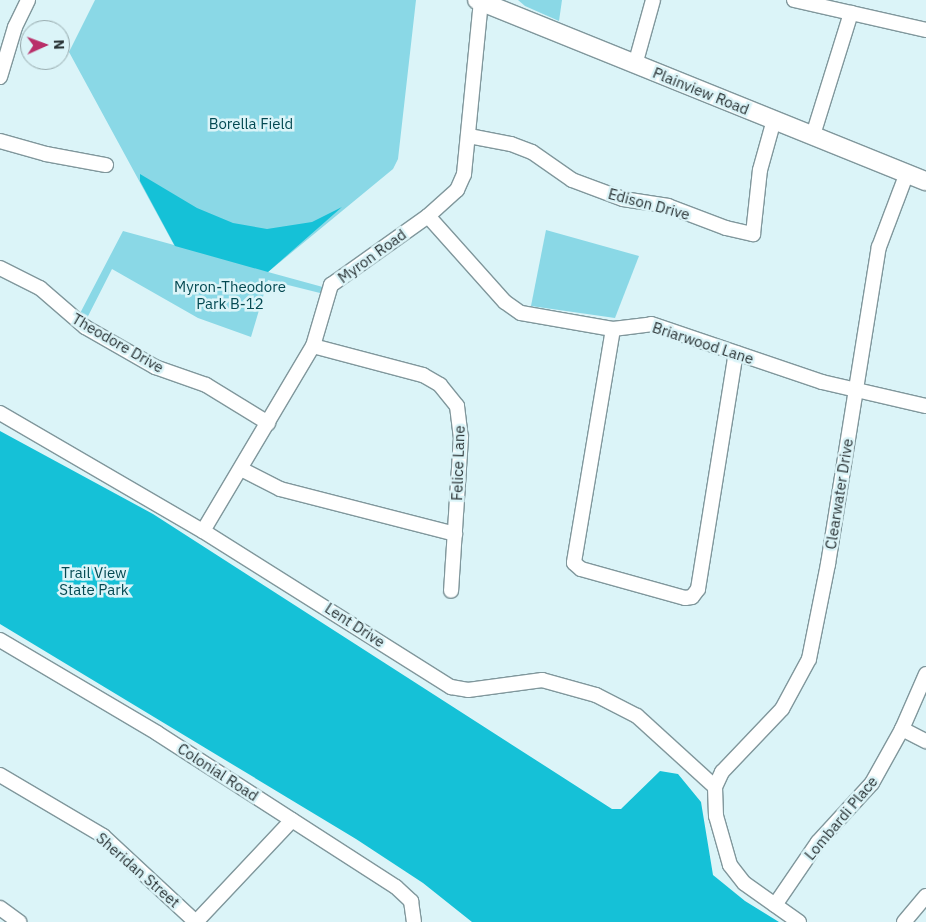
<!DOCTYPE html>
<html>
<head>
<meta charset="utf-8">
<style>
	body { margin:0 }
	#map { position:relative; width:926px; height:922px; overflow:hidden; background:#dbf4f8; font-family:"IBM Plex Sans",sans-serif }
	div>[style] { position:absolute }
	.green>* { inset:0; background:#8ad8e6 }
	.forest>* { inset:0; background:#15c1d7 }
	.roads { filter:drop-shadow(1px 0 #80979c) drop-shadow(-1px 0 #80979c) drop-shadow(0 1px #80979c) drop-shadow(0 -1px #80979c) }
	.minor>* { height:14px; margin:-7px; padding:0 7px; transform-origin:7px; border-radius:7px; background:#fff }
	.major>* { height:18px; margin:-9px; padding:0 9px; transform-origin:9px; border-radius:9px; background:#fff }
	span { translate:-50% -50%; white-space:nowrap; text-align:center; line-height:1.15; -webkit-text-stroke:5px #dbf4f8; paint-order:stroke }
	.street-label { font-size:15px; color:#273032 }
	.park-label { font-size:15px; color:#044952 }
	.north { position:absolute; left:20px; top:20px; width:50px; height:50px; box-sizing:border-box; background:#dbf4f8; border:1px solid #93a6a9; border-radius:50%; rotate:88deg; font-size:14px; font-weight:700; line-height:20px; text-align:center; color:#273032 }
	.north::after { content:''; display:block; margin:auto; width:18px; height:22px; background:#b92f69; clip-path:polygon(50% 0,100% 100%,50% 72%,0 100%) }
</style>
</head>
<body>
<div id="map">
	<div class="green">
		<i style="clip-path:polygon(95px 0,416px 0,398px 159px,393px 169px,268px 272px,330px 289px,328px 295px,268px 280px,251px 337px,198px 318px,112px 269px,83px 326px,76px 321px,123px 231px,174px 245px,69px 52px)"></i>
		<i style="clip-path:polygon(518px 0,562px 0,559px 21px,525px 6px)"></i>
		<i style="clip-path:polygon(546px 230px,639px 256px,615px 318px,531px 306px)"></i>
	</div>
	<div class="forest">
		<i style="clip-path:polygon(140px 174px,197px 208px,233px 223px,267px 229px,312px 222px,342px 207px,268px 272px,175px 246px,140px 181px)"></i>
		<i style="clip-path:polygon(0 431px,153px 514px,612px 809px,621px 809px,660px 771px,678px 774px,701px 802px,713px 875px,745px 901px,779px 922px,472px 922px,423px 883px,356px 839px,0 624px)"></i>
	</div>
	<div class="roads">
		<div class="minor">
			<i style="left:794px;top:0;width:135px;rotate:12.8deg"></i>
			<i style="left:635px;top:65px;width:67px;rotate:-74.5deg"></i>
			<i style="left:0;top:77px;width:52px;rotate:-73.3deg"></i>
			<i style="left:15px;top:27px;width:30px;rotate:-64deg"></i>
			<i style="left:813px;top:135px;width:128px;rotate:-72.7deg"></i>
			<i style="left:469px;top:136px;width:43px;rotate:10.8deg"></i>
			<i style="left:511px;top:144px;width:22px;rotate:21deg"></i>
			<i style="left:532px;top:152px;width:49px;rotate:35deg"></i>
			<i style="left:572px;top:180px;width:54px;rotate:20.4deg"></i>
			<i style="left:623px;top:199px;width:46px;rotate:8.8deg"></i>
			<i style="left:668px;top:206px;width:62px;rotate:20.8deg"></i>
			<i style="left:726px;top:228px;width:28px;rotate:13deg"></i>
			<i style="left:753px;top:234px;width:64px;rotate:-83.8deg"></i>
			<i style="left:760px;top:170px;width:52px;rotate:-74.4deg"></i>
			<i style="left:0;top:141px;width:48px;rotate:15.8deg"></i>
			<i style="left:46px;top:154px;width:61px;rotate:10.4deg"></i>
			<i style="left:428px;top:216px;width:115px;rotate:48.2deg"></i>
			<i style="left:505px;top:302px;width:19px;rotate:35deg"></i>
			<i style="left:521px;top:313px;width:93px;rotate:9.9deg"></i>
			<i style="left:613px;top:329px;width:38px;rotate:-7deg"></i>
			<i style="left:651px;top:324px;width:181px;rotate:18.7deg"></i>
			<i style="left:822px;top:382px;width:107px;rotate:13deg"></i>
			<i style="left:0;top:268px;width:45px;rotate:26.6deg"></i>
			<i style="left:40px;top:288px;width:60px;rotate:40.9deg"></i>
			<i style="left:85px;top:327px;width:81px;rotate:29.7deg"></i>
			<i style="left:155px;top:367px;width:54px;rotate:19.4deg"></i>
			<i style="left:206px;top:385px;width:73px;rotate:31.5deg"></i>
			<i style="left:613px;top:329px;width:237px;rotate:99.5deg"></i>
			<i style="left:574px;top:563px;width:9px;rotate:41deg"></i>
			<i style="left:581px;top:569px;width:108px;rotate:15.6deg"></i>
			<i style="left:685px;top:598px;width:7px;rotate:-8deg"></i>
			<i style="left:692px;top:597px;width:10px;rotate:-53deg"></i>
			<i style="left:698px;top:589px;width:239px;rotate:-80.9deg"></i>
			<i style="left:313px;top:346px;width:114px;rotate:14.8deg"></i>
			<i style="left:423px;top:375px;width:20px;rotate:30deg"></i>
			<i style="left:440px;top:385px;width:27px;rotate:51deg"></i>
			<i style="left:457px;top:406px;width:31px;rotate:83deg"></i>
			<i style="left:461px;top:437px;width:154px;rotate:93.7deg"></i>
			<i style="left:0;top:413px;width:235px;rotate:30.2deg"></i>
			<i style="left:203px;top:531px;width:293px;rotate:32.2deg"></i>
			<i style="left:451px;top:687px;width:17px;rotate:10deg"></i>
			<i style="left:468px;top:690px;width:75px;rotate:-7.7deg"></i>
			<i style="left:542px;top:680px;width:56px;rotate:15.5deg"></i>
			<i style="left:596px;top:695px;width:46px;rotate:27.1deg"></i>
			<i style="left:637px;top:716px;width:105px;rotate:42.3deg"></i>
			<i style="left:241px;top:469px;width:44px;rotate:27.1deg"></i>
			<i style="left:280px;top:489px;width:181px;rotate:14.4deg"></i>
			<i style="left:203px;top:531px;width:215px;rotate:-59.3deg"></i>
			<i style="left:313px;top:346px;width:64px;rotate:-73.6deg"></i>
			<i style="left:331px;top:285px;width:119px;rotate:-35.4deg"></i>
			<i style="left:428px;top:216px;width:39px;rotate:-42deg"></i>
			<i style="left:457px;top:190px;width:17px;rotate:-66deg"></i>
			<i style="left:464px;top:174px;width:173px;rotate:-84.4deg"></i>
			<i style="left:0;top:640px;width:182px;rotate:30.6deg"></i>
			<i style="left:157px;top:733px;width:284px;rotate:32.8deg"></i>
			<i style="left:396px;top:887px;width:21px;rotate:43deg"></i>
			<i style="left:411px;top:901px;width:21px;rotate:82deg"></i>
			<i style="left:902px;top:729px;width:27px;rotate:27deg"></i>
			<i style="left:0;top:775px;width:120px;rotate:30.6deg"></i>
			<i style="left:103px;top:836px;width:127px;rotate:42.8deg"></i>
			<i style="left:775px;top:905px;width:76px;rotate:-55.7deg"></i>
			<i style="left:818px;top:842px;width:80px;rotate:-47.5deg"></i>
			<i style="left:872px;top:783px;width:62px;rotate:-60.9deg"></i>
			<i style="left:902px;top:729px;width:60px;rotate:-66.4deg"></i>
			<i style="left:0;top:908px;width:24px;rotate:36deg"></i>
			<i style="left:196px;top:922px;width:140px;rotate:-46.7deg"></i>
			<i style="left:799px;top:922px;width:67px;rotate:-144.7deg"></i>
			<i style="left:744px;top:883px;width:23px;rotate:-128deg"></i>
			<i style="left:730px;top:865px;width:51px;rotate:-105.9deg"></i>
			<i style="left:716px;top:816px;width:29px;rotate:-92deg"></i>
			<i style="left:715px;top:787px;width:17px;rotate:-65deg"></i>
			<i style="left:722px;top:772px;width:87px;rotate:-46.4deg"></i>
			<i style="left:782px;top:709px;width:57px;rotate:-61.6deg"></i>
			<i style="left:809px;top:659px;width:97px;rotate:-78.7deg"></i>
			<i style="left:828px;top:564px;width:321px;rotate:-80.9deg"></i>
			<i style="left:879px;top:247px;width:79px;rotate:-69.3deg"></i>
			<i style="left:904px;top:922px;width:34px;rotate:-50deg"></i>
		</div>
		<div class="major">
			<i style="left:477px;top:0;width:484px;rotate:22deg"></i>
		</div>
	</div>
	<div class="street-label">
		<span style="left:701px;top:91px;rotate:22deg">Plainview Road</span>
		<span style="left:649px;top:204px;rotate:15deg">Edison Drive</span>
		<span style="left:372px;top:256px;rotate:-36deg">Myron Road</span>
		<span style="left:118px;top:343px;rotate:30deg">Theodore Drive</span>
		<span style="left:703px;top:343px;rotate:18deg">Briarwood Lane</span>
		<span style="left:458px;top:463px;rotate:-88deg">Felice Lane</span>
		<span style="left:839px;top:494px;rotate:-81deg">Clearwater Drive</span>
		<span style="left:355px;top:625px;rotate:33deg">Lent Drive</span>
		<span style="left:218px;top:772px;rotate:33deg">Colonial Road</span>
		<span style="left:841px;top:818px;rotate:-50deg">Lombardi Place</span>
		<span style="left:138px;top:870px;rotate:41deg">Sheridan Street</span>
	</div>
	<div class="park-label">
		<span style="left:251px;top:124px">Borella Field</span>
		<span style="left:230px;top:295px">Myron-Theodore<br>Park B-12</span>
		<span style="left:94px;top:581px">Trail View<br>State Park</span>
	</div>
	<div class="north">N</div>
</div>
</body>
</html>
